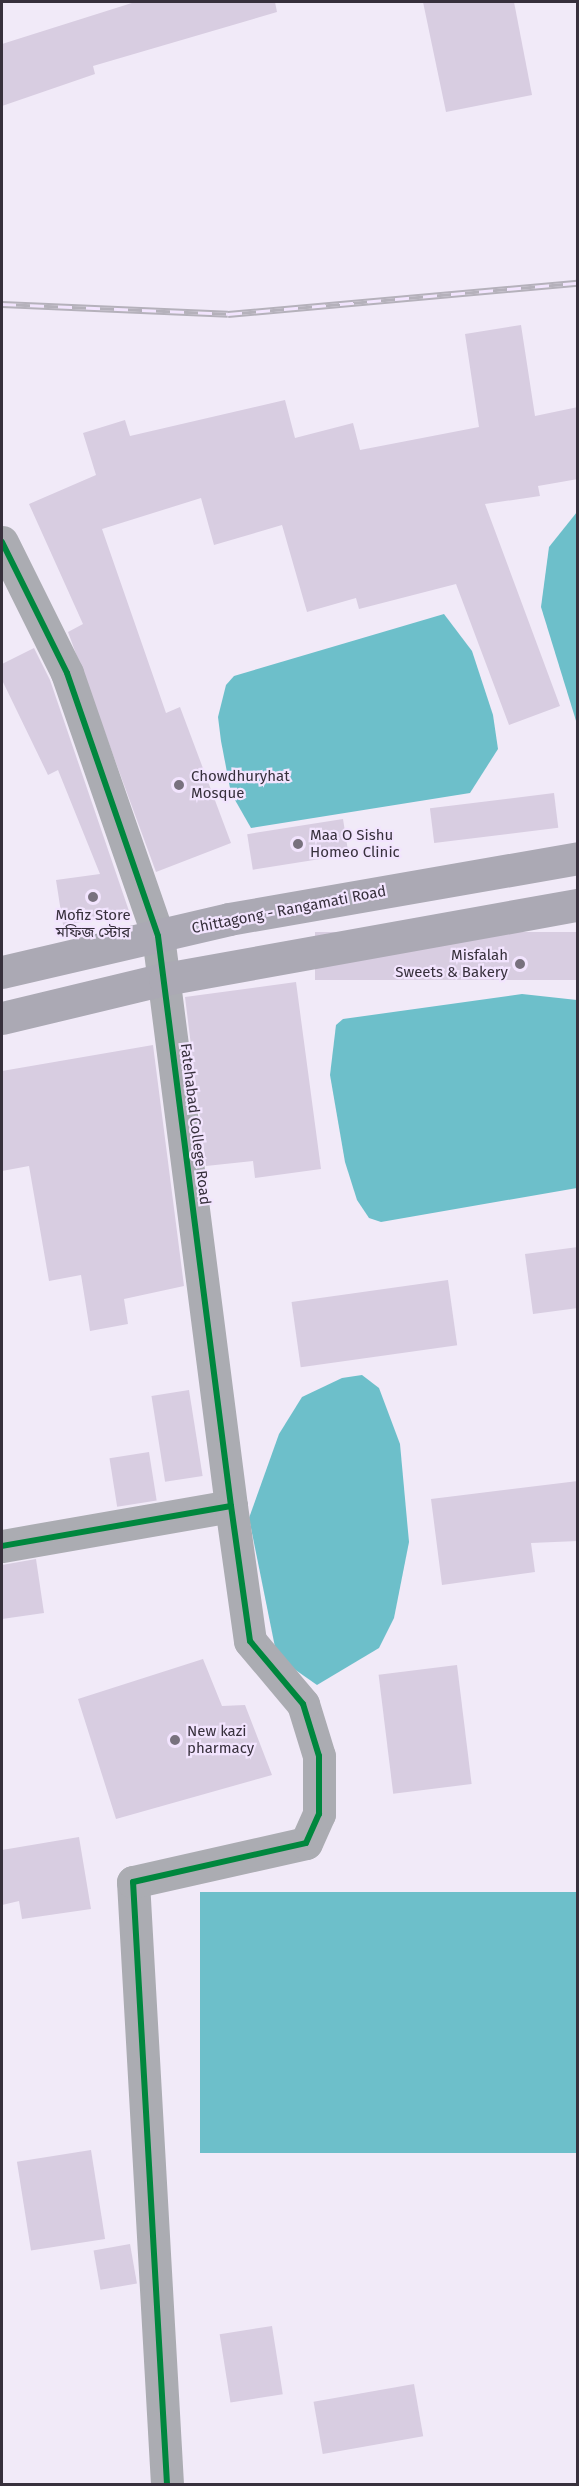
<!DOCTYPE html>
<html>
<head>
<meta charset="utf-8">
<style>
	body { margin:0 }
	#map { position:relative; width:579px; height:2486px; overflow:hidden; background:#f1eaf8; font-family:"Fira Sans","Noto Sans Bengali",sans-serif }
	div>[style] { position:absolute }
	.water>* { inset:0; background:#6dbfca; transform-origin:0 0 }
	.building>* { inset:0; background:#d8cde1; transform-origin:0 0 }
	.minor>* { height:33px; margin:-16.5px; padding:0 16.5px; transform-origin:16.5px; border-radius:16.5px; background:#abacb2 }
	.highway>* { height:33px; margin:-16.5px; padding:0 16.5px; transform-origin:16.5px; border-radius:16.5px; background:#aba9b4 }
	.rail>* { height:7px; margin-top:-3.5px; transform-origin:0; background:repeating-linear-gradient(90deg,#f2e4fe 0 14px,#b5b1bb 0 28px); box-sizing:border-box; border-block:2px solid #b5b1bb }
	.cycleway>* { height:6px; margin:-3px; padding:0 3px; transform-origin:3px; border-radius:3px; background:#00873e }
	.dots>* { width:16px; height:16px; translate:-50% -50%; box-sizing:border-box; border:3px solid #f2e4fe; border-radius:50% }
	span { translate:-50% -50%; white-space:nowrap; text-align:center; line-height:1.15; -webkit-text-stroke:4.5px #f2e4fe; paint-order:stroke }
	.poi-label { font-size:15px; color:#37303c }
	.left { translate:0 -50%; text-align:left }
	.right { translate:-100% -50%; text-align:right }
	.street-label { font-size:15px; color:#37303c }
	.frame { position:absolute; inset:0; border:3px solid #37303c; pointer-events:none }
</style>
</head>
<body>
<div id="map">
	<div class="water">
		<i style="clip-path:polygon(577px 512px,577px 724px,541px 607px,549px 547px)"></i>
		<i style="clip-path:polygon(444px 614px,472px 651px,493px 715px,498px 749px,470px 793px,251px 828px,231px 793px,221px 741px,218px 717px,226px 685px,234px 676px)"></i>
		<i style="clip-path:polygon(522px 994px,577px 1000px,577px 1188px,381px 1222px,369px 1218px,357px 1200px,345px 1162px,330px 1075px,336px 1025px,343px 1019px)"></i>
		<i style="clip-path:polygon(362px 1375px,379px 1388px,400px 1444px,409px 1542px,394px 1618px,379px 1648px,317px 1685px,277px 1657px,249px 1518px,279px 1434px,302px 1397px,342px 1378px)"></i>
		<i style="left:577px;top:1892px;width:261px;height:377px;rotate:90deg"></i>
	</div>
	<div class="building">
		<i style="clip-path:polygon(135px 2px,275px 2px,277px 12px,93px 66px,95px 74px,2px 106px,2px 44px)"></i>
		<i style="clip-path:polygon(423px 2px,514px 2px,532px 95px,446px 112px)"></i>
		<i style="clip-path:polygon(521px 325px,535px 416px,578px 407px,578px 479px,538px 486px,540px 496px,485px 504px,560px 706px,509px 725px,456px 584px,359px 609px,356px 598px,307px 612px,282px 525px,214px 545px,201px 498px,102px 529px,166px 713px,180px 707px,231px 843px,156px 872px,68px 632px,83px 624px,29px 504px,96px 475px,83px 433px,125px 420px,130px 436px,285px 400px,295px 438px,353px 423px,360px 450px,479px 427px,465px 334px)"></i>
		<i style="clip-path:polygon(34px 648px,50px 680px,130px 914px,63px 925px,56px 880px,100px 874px,58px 770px,48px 775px,2px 680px,2px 664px)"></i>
		<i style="left:554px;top:793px;width:35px;height:125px;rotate:83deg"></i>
		<i style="left:343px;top:819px;width:36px;height:97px;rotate:81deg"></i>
		<i style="left:578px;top:932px;width:48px;height:263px;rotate:90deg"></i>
		<i style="clip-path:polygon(296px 982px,321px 1169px,255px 1178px,253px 1161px,206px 1166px,185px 997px)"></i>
		<i style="clip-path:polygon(153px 1045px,184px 1286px,124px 1299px,128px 1324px,90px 1331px,81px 1275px,49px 1281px,29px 1166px,2px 1171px,2px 1071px)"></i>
		<i style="clip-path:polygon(578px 1247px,578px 1308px,533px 1314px,525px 1254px)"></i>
		<i style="left:448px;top:1280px;width:66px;height:158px;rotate:82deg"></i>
		<i style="left:189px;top:1390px;width:87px;height:38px;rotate:81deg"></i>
		<i style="left:149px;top:1452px;width:49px;height:40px;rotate:81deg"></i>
		<i style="clip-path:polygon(578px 1481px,578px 1541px,531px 1543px,535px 1572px,442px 1585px,431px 1499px)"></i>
		<i style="clip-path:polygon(36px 1559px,44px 1613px,2px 1619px,2px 1565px)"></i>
		<i style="clip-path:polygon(203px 1659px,222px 1706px,245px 1705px,272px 1775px,116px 1819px,78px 1699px)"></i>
		<i style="left:457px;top:1665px;width:120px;height:79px;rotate:83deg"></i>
		<i style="clip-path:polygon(79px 1837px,91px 1909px,22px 1919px,19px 1901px,2px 1905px,2px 1850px)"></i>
		<i style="left:91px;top:2150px;width:90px;height:75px;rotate:81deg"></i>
		<i style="left:130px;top:2244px;width:40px;height:37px;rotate:80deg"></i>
		<i style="left:272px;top:2326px;width:69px;height:53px;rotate:81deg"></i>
		<i style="left:414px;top:2384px;width:53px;height:102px;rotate:80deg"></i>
	</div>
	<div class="minor">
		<i style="left:2px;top:542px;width:146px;rotate:63.6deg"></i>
		<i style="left:67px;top:673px;width:278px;rotate:70.9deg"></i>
		<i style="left:158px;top:936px;width:575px;rotate:82.7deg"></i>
		<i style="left:231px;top:1506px;width:232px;rotate:170.1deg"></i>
		<i style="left:167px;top:2484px;width:603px;rotate:-93.23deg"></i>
		<i style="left:133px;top:1882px;width:177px;rotate:-12.7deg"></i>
		<i style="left:306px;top:1843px;width:32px;rotate:-66deg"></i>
		<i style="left:319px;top:1814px;width:58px;rotate:-90deg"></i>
		<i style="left:319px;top:1756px;width:54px;rotate:-107.1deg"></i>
		<i style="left:303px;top:1704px;width:82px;rotate:-130.1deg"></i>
		<i style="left:250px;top:1641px;width:136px;rotate:-98deg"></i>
	</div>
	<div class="highway">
		<i style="left:2px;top:972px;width:233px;rotate:-13.1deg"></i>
		<i style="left:229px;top:919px;width:354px;rotate:-9.9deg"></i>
		<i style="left:2px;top:1018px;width:168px;rotate:-13.5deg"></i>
		<i style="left:165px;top:979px;width:420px;rotate:-10.2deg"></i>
	</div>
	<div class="rail">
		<i style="left:2px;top:304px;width:226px;rotate:2.5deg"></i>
		<i style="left:228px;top:314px;width:351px;rotate:-5.1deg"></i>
	</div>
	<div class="cycleway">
		<i style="left:2px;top:542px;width:146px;rotate:63.6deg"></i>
		<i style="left:67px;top:673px;width:278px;rotate:70.9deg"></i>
		<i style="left:158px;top:936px;width:575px;rotate:82.7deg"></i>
		<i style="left:231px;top:1506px;width:232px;rotate:170.1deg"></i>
		<i style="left:167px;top:2484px;width:603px;rotate:-93.23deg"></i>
		<i style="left:133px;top:1882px;width:177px;rotate:-12.7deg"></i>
		<i style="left:306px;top:1843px;width:32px;rotate:-66deg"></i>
		<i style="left:319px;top:1814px;width:58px;rotate:-90deg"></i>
		<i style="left:319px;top:1756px;width:54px;rotate:-107.1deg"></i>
		<i style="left:303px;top:1704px;width:82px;rotate:-130.1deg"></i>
		<i style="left:250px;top:1641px;width:136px;rotate:-98deg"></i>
	</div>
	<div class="dots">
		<i style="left:179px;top:785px;background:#78717e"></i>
		<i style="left:298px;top:844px;background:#78717e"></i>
		<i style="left:93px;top:897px;background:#78717e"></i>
		<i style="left:520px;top:964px;background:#78717e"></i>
		<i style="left:175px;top:1740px;background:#78717e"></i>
	</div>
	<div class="poi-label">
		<span class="left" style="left:191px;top:785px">Chowdhuryhat<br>Mosque</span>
		<span class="left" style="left:310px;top:844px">Maa O Sishu<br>Homeo Clinic</span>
		<span style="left:93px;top:924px">Mofiz Store<br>মফিজ স্টোর</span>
		<span class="right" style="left:508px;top:964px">Misfalah<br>Sweets &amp; Bakery</span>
		<span class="left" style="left:187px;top:1740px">New kazi<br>pharmacy</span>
	</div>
	<div class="street-label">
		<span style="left:289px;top:910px;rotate:-11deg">Chittagong - Rangamati Road</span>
		<span style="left:195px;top:1124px;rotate:83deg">Fatehabad College Road</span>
	</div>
	<div class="frame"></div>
</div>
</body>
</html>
